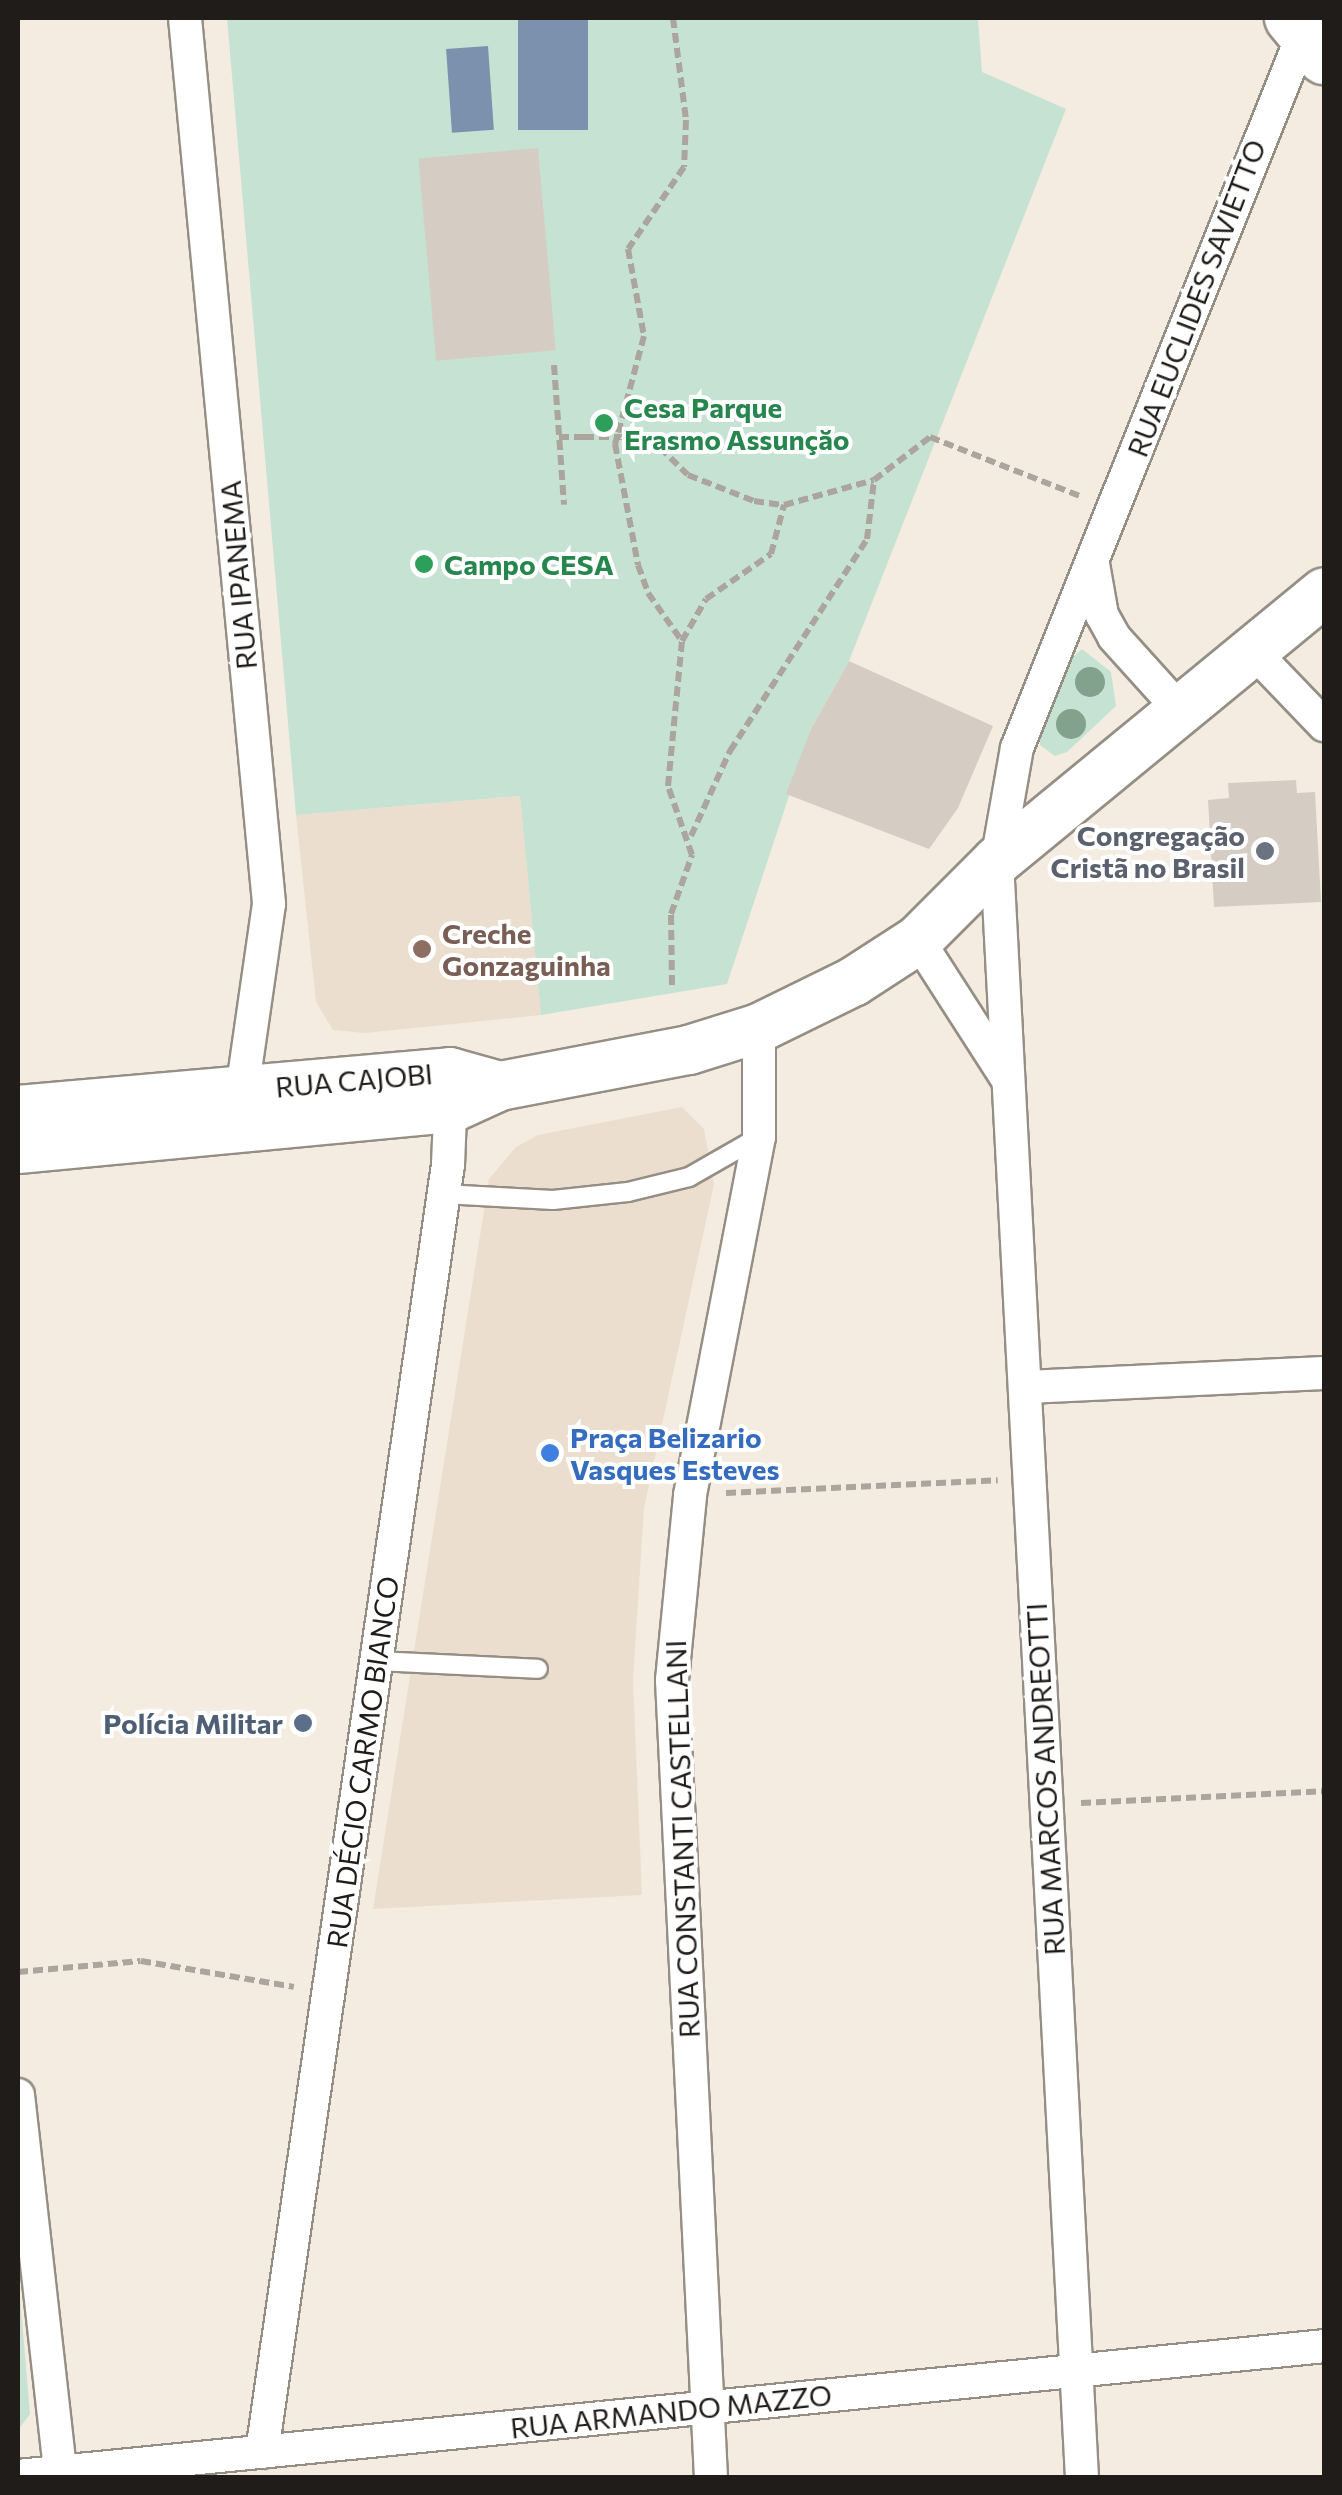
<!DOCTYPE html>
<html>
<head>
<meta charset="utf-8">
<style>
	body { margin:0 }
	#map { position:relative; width:1342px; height:2495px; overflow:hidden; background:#f4ece1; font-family:Commissioner,sans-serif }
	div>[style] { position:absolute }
	.built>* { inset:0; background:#ebdece }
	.green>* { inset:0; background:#c5e2d2 }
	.water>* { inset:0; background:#7c91ae; transform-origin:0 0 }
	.building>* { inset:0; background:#d5cdc3; transform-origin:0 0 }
	.path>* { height:6px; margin-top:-3px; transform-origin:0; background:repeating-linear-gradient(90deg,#aba59d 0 10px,transparent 0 15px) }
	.roads { filter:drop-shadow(2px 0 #958e84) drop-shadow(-2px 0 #958e84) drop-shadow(0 2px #958e84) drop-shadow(0 -2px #958e84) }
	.service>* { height:18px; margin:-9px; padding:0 9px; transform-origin:9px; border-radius:9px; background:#fff }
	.minor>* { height:32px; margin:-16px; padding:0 16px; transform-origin:16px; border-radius:16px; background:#fff }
	.secondary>* { height:48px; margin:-24px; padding:0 24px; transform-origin:24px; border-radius:24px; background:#fff }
	.primary>* { height:52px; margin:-26px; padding:0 26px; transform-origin:26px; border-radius:26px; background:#fff }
	.path-bridge>* { height:6px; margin-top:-3px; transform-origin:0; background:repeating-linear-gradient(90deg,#aba59d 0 10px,transparent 0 15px) }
	.trees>* { width:30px; height:30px; margin:-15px; border-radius:50%; background:#83a28d }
	.dots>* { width:28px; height:28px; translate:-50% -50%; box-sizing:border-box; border:5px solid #fff; border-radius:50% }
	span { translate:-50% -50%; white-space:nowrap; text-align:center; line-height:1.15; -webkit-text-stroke:8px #fff; paint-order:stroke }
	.street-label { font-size:28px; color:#1f1c19 }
	.leisure-label { font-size:28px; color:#27864d; font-weight:700 }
	.left { translate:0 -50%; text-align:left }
	.worship-label { font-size:28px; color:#5b616d; font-weight:700 }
	.right { translate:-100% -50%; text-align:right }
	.education-label { font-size:28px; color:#785e54; font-weight:700 }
	.shop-label { font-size:28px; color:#366cbe; font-weight:700 }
	.service-label { font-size:28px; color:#4e5e75; font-weight:700 }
	.frame { position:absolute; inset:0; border:20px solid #1f1c19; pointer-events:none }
</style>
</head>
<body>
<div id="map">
	<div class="built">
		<i style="clip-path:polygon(520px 796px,541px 1015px,365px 1033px,333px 1030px,316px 1002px,296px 815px)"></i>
		<i style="clip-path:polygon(682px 1107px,704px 1129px,714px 1184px,644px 1508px,633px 1680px,642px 1895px,373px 1909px,489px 1179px,516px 1147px,538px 1135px)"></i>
	</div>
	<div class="green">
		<i style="clip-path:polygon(227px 18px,978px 18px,982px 72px,1066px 109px,849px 661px,811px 729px,727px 984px,541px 1015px,520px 796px,296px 815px)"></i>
		<i style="clip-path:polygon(1082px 649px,1111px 672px,1116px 706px,1067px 752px,1055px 756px,1040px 745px,1040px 732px,1072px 658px)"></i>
		<i style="clip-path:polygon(18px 2274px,30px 2414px,18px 2430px)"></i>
	</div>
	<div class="water">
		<i style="left:518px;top:18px;width:70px;height:112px"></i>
		<i style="left:488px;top:46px;width:84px;height:42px;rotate:86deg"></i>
	</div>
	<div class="building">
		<i style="left:538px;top:148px;width:203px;height:120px;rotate:85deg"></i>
		<i style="clip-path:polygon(849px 661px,993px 726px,958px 808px,929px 849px,786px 794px,811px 729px)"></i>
		<i style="clip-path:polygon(1296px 780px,1297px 793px,1315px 792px,1321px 902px,1214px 907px,1208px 800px,1229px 798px,1228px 783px)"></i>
	</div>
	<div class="path">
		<i style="left:673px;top:18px;width:103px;rotate:82.7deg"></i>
		<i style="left:686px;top:120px;width:47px;rotate:92.4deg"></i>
		<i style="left:684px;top:167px;width:99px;rotate:124.3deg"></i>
		<i style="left:628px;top:249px;width:88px;rotate:79.6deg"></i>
		<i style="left:644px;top:336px;width:112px;rotate:105deg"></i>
		<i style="left:615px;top:444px;width:123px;rotate:79.2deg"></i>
		<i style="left:638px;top:565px;width:30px;rotate:70deg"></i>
		<i style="left:648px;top:593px;width:59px;rotate:54.7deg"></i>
		<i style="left:554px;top:365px;width:140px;rotate:85.9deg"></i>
		<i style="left:559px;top:437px;width:25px"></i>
		<i style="left:649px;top:437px;width:54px;rotate:44.3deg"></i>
		<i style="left:688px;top:475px;width:71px;rotate:21.5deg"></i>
		<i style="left:754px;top:501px;width:30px;rotate:8deg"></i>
		<i style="left:784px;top:505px;width:93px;rotate:-15.5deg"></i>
		<i style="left:874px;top:480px;width:71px;rotate:-37.5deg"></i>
		<i style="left:930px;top:437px;width:161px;rotate:21.5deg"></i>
		<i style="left:691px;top:836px;width:94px;rotate:-65.4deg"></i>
		<i style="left:730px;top:751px;width:252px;rotate:-57.1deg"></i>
		<i style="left:867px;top:539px;width:59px;rotate:-83.2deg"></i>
		<i style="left:672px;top:985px;width:71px;rotate:-90.8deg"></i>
		<i style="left:671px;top:914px;width:63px;rotate:-70.4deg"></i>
		<i style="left:692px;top:855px;width:73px;rotate:-109.2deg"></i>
		<i style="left:668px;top:786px;width:146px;rotate:-84.5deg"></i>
		<i style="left:682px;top:641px;width:48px;rotate:-60.3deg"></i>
		<i style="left:706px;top:599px;width:79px;rotate:-34.7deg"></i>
		<i style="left:771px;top:554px;width:51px;rotate:-75.1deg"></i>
		<i style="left:726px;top:1493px;width:272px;rotate:-2.7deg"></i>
		<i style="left:1081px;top:1803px;width:243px;rotate:-2.8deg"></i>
		<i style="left:18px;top:1972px;width:123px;rotate:-5.1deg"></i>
		<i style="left:141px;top:1961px;width:155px;rotate:9.6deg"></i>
	</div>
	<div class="roads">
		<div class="service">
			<i style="left:443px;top:1194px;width:110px;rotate:3.1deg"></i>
			<i style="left:553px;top:1200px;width:75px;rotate:-6.1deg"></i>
			<i style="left:628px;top:1192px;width:63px;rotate:-13.8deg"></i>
			<i style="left:689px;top:1177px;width:81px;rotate:-29.7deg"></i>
			<i style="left:376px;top:1661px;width:162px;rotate:2.8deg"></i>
		</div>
		<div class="minor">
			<i style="left:185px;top:18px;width:890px;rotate:84.58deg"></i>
			<i style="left:269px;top:904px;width:209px;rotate:98.2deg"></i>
			<i style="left:1093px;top:564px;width:52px;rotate:80deg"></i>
			<i style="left:1102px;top:615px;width:25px;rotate:61deg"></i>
			<i style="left:1114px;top:637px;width:98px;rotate:47.9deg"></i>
			<i style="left:1253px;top:651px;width:103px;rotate:46.2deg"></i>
			<i style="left:918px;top:940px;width:166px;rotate:57.3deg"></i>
			<i style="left:1027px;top:1387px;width:297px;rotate:-2.7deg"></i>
			<i style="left:18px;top:2095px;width:379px;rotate:83.6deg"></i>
			<i style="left:262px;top:2452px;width:1300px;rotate:-81.78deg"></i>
			<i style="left:448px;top:1165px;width:74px;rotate:-87.7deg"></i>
			<i style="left:18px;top:2476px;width:1312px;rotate:-5.68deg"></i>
			<i style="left:711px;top:2478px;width:799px;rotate:-92.8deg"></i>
			<i style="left:672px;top:1680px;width:186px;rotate:-84.4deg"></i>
			<i style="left:690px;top:1495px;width:365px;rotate:-79.1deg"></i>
			<i style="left:759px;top:1137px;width:109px;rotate:-90deg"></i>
			<i style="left:1082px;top:2478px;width:1619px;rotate:-93.01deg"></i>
			<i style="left:997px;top:861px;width:115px;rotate:-80deg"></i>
			<i style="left:1017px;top:748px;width:769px;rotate:-68.17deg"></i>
		</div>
		<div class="secondary">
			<i style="left:18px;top:1110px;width:434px;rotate:-5deg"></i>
			<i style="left:450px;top:1072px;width:52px;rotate:15.6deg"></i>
			<i style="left:18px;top:1149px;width:436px;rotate:-5.4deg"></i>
			<i style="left:452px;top:1108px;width:53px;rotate:-24.6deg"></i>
			<i style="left:500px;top:1086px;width:192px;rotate:-10.8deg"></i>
			<i style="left:689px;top:1050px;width:73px;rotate:-17.4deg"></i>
			<i style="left:759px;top:1028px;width:105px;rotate:-26.1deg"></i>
			<i style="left:853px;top:982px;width:77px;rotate:-32.9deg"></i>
			<i style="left:918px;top:940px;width:112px;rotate:-45deg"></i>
			<i style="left:997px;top:861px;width:423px;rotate:-39.4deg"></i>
		</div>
		<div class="primary">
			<i style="left:1291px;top:18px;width:52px;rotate:50.5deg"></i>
		</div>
	</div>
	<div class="path-bridge">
		<i style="left:584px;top:437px;width:65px"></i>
	</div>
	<div class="trees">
		<i style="left:1090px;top:682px"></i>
		<i style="left:1071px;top:724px"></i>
	</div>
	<div class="dots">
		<i style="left:604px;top:423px;background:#2e9e5b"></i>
		<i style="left:424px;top:564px;background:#2e9e5b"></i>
		<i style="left:1265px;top:851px;background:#6b7280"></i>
		<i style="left:422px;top:949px;background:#8d6e63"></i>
		<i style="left:550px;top:1453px;background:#3f7fe0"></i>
		<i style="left:303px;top:1723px;background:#5c6f8a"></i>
	</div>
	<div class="street-label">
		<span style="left:1196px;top:298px;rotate:-69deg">RUA EUCLIDES SAVIETTO</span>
		<span style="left:238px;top:575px;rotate:-95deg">RUA IPANEMA</span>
		<span style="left:354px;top:1080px;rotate:-5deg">RUA CAJOBI</span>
		<span style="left:362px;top:1762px;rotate:-82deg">RUA DÉCIO CARMO BIANCO</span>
		<span style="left:1045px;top:1779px;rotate:-93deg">RUA MARCOS ANDREOTTI</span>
		<span style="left:682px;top:1839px;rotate:-92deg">RUA CONSTANTI CASTELLANI</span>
		<span style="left:671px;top:2411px;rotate:-6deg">RUA ARMANDO MAZZO</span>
	</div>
	<div class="leisure-label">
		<span class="left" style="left:624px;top:423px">Cesa Parque<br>Erasmo Assunçăo</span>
		<span class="left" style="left:444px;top:564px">Campo CESA</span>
	</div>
	<div class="worship-label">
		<span class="right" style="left:1245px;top:851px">Congregação<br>Cristã no Brasil</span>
	</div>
	<div class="education-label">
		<span class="left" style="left:442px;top:949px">Creche<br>Gonzaguinha</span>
	</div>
	<div class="shop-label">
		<span class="left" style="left:570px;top:1453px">Praça Belizario<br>Vasques Esteves</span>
	</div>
	<div class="service-label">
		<span class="right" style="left:283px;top:1723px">Polícia Militar</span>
	</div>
	<div class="frame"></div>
</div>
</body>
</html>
